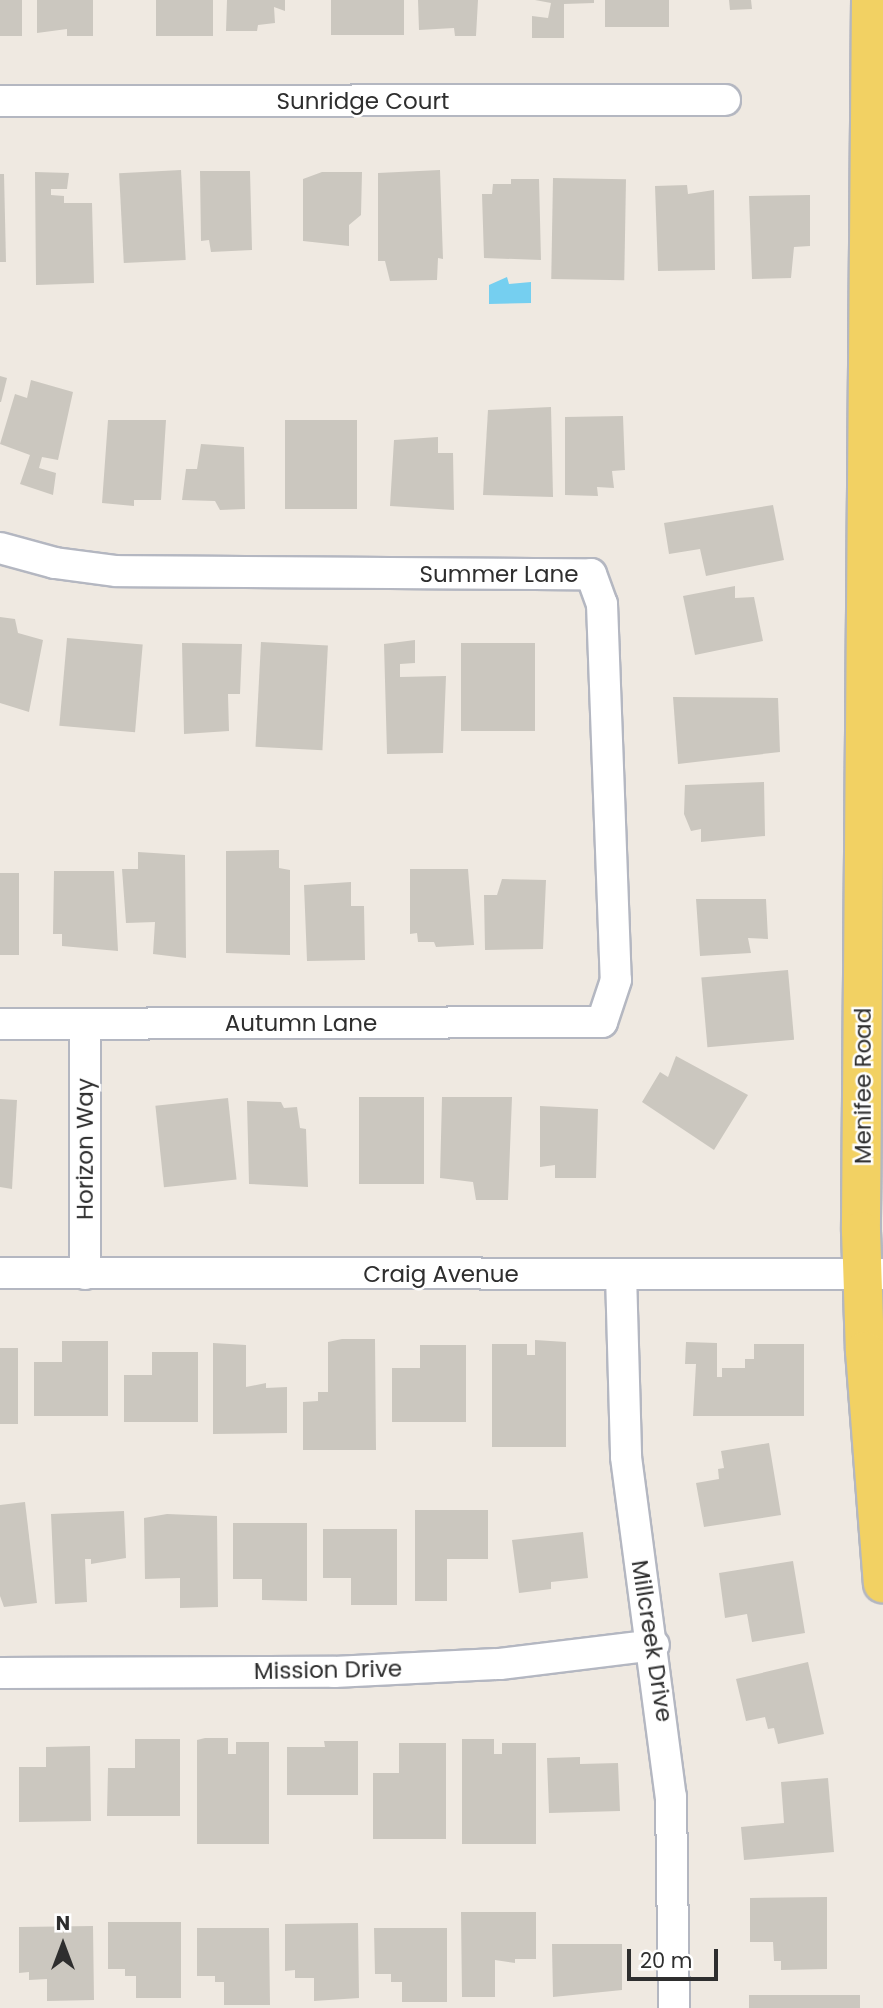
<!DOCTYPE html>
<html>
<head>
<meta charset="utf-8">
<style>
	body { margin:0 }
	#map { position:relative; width:883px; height:2008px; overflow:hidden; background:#efe9e1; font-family:Poppins,sans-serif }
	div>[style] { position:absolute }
	.water>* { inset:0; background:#75cff0 }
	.building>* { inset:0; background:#cbc7bf; transform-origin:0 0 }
	.roads { filter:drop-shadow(2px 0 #b4b7c1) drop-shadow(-2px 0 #b4b7c1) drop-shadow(0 2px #b4b7c1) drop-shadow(0 -2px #b4b7c1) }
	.minor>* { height:30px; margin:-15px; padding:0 15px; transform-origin:15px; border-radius:15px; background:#fff }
	.major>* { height:38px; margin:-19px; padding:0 19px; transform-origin:19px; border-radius:19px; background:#f2d163 }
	span { translate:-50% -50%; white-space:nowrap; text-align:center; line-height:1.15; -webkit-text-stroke:5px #fff; paint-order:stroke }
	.street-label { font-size:23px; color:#2e2e2e }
	.north { position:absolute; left:28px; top:1910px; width:70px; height:70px; -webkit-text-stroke:5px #fff; paint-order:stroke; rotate:0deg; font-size:19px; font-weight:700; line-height:28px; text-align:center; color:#2e2e2e }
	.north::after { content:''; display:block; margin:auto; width:24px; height:32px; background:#2e2e2e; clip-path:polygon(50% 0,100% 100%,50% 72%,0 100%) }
	.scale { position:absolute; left:627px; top:1949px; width:91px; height:32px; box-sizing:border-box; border:4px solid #2e2e2e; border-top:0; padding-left:9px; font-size:21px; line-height:24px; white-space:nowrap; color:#2e2e2e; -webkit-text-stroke:5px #fff; paint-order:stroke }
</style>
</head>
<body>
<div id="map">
	<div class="water">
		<i style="clip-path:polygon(507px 277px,509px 284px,531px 282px,531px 303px,489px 304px,489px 285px)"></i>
	</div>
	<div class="building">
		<i style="left:0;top:0;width:22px;height:36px"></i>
		<i style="clip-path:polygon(37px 0,93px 0,93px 36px,67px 36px,67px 29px,37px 33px)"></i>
		<i style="left:156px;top:0;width:57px;height:36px"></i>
		<i style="clip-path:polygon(227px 0,285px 0,285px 11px,274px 7px,275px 23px,258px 25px,257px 31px,226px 31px)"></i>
		<i style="left:331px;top:0;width:73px;height:35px"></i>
		<i style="clip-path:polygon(418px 0,478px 0,476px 36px,455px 36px,454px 28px,419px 30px)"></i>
		<i style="clip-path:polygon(535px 0,594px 0,594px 3px,564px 4px,564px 38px,532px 38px,532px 16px,548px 18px,551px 3px)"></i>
		<i style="left:605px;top:0;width:64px;height:27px"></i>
		<i style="clip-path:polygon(729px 0,751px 0,752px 9px,730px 10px)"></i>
		<i style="left:181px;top:170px;width:90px;height:62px;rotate:87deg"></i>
		<i style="clip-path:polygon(440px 170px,443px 259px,438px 258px,437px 280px,390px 281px,385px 261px,378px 261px,378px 173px)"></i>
		<i style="clip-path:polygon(200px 171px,250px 171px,252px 250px,211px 252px,209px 240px,201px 241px)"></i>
		<i style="clip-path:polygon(35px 172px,69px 173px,67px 189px,51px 189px,51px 195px,64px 196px,64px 203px,92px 203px,94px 283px,36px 285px)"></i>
		<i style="clip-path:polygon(362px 172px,361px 215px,349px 225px,349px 246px,303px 241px,303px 179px,322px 172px)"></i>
		<i style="clip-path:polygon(0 174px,4px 174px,6px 262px,0 262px)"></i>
		<i style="left:553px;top:178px;width:73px;height:101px;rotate:1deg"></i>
		<i style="clip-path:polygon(511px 179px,539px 179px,541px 260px,484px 258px,482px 194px,492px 194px,493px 184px,511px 184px)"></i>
		<i style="clip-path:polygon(687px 185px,688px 194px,714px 190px,715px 270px,658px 271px,655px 186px)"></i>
		<i style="clip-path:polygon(810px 195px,810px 246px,794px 247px,791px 278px,752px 279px,749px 196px)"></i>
		<i style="clip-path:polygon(0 376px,7px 378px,1px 402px,0 402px)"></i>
		<i style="clip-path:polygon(31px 380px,73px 392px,58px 460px,42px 457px,39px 468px,56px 473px,53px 495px,20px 484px,30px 455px,0 444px,15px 394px,27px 398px)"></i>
		<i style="clip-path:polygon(551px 407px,553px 497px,483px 495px,488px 410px)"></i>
		<i style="clip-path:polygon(623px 416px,625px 470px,612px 471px,614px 488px,597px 487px,598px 496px,565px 495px,565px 417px)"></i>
		<i style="clip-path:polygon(108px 420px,166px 420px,161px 500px,134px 500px,134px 506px,102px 503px)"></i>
		<i style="left:357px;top:420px;width:89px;height:72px;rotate:90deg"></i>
		<i style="clip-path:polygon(438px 437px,438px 453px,453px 453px,454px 510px,390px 506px,394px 440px)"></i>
		<i style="clip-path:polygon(201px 444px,244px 447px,245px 509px,220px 510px,215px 501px,182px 500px,186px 469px,197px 469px)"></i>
		<i style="clip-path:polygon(773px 505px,784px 560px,706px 576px,700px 549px,669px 554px,664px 523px)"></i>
		<i style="clip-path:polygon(735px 586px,735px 598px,754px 597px,763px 641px,695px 655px,683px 596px)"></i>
		<i style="clip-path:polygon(0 617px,15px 619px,18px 633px,43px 640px,29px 712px,0 703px)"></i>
		<i style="left:67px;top:638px;width:76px;height:88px;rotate:5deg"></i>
		<i style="clip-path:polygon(415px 640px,415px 663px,400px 664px,400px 677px,446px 676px,443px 753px,387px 754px,384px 644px)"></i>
		<i style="left:261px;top:642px;width:67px;height:105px;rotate:3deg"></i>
		<i style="clip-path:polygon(182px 643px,242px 644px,240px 694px,228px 694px,229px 731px,184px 734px)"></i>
		<i style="left:461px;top:643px;width:74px;height:88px"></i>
		<i style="clip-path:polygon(673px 697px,778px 698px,780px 752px,678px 764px)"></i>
		<i style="clip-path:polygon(764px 782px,765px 836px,701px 842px,701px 829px,691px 831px,684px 814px,685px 785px)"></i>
		<i style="clip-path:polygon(279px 850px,279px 868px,290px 870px,290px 955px,226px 953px,226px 851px)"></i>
		<i style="clip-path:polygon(138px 852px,185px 855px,186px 958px,153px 954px,155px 922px,126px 923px,122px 869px,138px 869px)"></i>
		<i style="clip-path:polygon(410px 869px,468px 869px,474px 945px,436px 947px,434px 942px,418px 942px,417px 933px,410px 934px)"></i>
		<i style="clip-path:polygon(54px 871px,114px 871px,118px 951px,62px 946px,62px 934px,53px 934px)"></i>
		<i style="left:0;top:873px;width:19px;height:82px"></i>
		<i style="clip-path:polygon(502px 879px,546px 880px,543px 949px,485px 950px,484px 895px,497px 895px)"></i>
		<i style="clip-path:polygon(351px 882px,351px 906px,364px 906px,365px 960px,307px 961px,304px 885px)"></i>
		<i style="clip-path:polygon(696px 899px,766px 899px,768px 939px,748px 938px,751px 953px,700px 956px)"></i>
		<i style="left:788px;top:970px;width:70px;height:87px;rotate:85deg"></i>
		<i style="clip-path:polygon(676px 1056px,748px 1095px,714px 1150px,642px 1102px,660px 1072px,668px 1077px)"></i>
		<i style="left:359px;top:1097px;width:65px;height:87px"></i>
		<i style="clip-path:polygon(442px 1097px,512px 1097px,508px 1200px,476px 1200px,473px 1182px,440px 1178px)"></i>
		<i style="left:228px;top:1098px;width:82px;height:73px;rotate:84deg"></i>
		<i style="clip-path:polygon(0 1099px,17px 1100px,12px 1189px,0 1187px)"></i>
		<i style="clip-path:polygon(247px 1101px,281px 1102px,284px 1108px,297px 1107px,300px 1128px,306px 1129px,308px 1187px,249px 1184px)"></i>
		<i style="clip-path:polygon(540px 1106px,598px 1109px,596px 1178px,555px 1178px,555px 1165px,540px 1167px)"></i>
		<i style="clip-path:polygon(342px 1339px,375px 1339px,376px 1450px,303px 1450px,303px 1402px,318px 1401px,318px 1392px,328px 1392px,328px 1342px)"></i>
		<i style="clip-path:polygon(535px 1340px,566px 1342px,566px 1447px,492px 1447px,492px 1344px,527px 1344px,527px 1355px,535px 1355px)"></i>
		<i style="clip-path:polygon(62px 1341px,108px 1341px,108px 1416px,34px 1416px,34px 1362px,62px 1362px)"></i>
		<i style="clip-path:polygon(686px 1342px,717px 1343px,717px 1377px,722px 1377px,722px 1368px,745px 1368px,745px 1359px,754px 1359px,754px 1344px,804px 1344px,804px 1416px,693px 1416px,696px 1364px,685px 1364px)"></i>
		<i style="clip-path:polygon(213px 1343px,246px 1345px,246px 1387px,266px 1383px,266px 1388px,287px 1387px,287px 1433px,213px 1434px)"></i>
		<i style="clip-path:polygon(420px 1345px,466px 1345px,466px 1422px,392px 1422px,392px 1368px,420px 1368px)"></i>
		<i style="left:0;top:1348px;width:18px;height:76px"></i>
		<i style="clip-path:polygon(152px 1352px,198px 1352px,198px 1422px,124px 1422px,124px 1375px,152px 1375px)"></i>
		<i style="clip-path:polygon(769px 1443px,781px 1515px,704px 1527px,696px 1483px,719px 1479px,718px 1469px,724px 1468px,721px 1451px)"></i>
		<i style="clip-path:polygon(25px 1502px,37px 1603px,4px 1607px,0 1596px,0 1505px)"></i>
		<i style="clip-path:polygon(415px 1510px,488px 1510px,488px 1559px,447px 1559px,447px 1601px,415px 1601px)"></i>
		<i style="clip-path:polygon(124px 1511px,126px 1558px,91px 1564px,91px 1559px,85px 1559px,87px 1602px,55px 1604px,51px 1514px)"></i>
		<i style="clip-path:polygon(167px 1514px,217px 1516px,218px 1607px,180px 1608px,180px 1578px,145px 1579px,144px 1518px)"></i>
		<i style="clip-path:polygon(233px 1523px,307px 1523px,307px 1601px,262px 1600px,262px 1579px,233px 1579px)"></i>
		<i style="clip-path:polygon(323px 1529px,397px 1529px,397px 1605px,351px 1605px,351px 1578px,323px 1578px)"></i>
		<i style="clip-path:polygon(583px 1532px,588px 1578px,551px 1582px,551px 1589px,519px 1593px,512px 1540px)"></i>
		<i style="clip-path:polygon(793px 1561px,805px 1633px,752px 1642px,747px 1614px,725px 1618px,719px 1573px)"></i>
		<i style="clip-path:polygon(808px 1662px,824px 1734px,778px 1744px,774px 1728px,768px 1729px,765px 1717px,746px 1721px,736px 1679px)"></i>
		<i style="clip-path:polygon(205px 1738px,228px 1738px,228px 1754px,236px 1754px,236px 1742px,269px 1742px,269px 1844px,197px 1844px,197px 1740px)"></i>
		<i style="clip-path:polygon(135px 1739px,180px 1739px,180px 1816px,107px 1816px,108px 1768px,135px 1768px)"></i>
		<i style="clip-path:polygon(462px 1739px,494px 1739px,494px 1754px,502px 1754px,502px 1743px,536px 1743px,536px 1844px,462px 1844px)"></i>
		<i style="clip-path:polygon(324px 1741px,358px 1741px,358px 1795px,287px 1795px,287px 1747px,325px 1747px)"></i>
		<i style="clip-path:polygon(399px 1743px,446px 1743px,446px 1839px,373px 1839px,373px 1773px,399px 1773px)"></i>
		<i style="clip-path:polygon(90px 1746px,91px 1821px,19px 1822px,19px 1767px,46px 1767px,46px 1747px)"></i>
		<i style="clip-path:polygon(580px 1757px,580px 1764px,618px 1763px,620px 1811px,549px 1813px,547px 1758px)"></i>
		<i style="clip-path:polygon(828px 1778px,834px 1852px,744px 1860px,741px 1827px,784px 1823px,781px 1782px)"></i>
		<i style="clip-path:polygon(827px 1897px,827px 1969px,781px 1970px,781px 1961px,774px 1961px,773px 1942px,750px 1942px,750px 1898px)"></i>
		<i style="clip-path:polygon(461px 1912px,536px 1912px,536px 1959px,515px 1959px,515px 1963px,495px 1960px,495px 1997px,462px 1997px)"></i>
		<i style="clip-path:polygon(108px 1922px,181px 1922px,181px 1998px,136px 1998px,136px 1976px,125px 1976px,125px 1969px,108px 1969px)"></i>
		<i style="clip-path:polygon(358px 1923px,359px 1998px,314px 2001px,314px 1978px,295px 1978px,295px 1970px,285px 1971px,285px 1924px)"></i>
		<i style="clip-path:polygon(93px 1926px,94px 2000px,47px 2001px,47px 1979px,29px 1980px,29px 1972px,19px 1973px,19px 1927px)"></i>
		<i style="clip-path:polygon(197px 1928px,269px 1928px,270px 2005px,224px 2005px,224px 1982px,215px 1982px,215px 1976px,197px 1976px)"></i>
		<i style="clip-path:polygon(374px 1928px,447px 1928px,447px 2002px,402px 2002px,402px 1982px,391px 1982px,391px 1974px,375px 1974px)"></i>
		<i style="clip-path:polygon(552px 1944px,622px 1944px,622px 1990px,553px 1997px)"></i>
		<i style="left:749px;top:1995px;width:111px;height:13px"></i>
	</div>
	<div class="roads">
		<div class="minor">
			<i style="left:0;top:101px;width:725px;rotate:-0.08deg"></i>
			<i style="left:0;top:548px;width:57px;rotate:15.3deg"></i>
			<i style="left:55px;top:563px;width:62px;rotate:7.5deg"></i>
			<i style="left:116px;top:571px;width:475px;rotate:0.4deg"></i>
			<i style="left:591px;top:574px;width:32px;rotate:70deg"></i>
			<i style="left:602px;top:604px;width:376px;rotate:87.9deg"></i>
			<i style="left:616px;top:980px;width:44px;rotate:108.4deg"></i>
			<i style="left:602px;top:1022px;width:602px;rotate:179.81deg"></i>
			<i style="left:0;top:1273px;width:883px;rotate:0.06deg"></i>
			<i style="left:85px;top:1274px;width:250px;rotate:-90deg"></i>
			<i style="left:621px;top:1274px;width:183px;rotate:88.4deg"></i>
			<i style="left:626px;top:1457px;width:343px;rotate:82.5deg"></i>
			<i style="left:671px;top:1797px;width:211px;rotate:89.2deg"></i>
			<i style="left:0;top:1673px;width:334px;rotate:-0.2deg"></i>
			<i style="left:334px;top:1672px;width:166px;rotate:-2.8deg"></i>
			<i style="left:500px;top:1664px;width:155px;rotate:-7deg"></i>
		</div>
		<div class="major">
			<i style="left:871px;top:0;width:1231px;rotate:90.47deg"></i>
			<i style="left:861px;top:1231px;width:120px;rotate:88.1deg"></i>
			<i style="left:865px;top:1351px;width:233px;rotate:85.6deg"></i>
		</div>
	</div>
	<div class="street-label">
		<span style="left:363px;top:101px">Sunridge Court</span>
		<span style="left:499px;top:574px">Summer Lane</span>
		<span style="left:301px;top:1023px">Autumn Lane</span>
		<span style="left:863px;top:1086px;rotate:-90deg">Menifee Road</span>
		<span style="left:85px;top:1149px;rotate:-90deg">Horizon Way</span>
		<span style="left:441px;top:1274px">Craig Avenue</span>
		<span style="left:652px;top:1641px;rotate:81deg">Millcreek Drive</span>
		<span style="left:328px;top:1670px;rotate:-1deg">Mission Drive</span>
	</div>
	<div class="north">N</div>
	<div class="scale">20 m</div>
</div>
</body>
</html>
